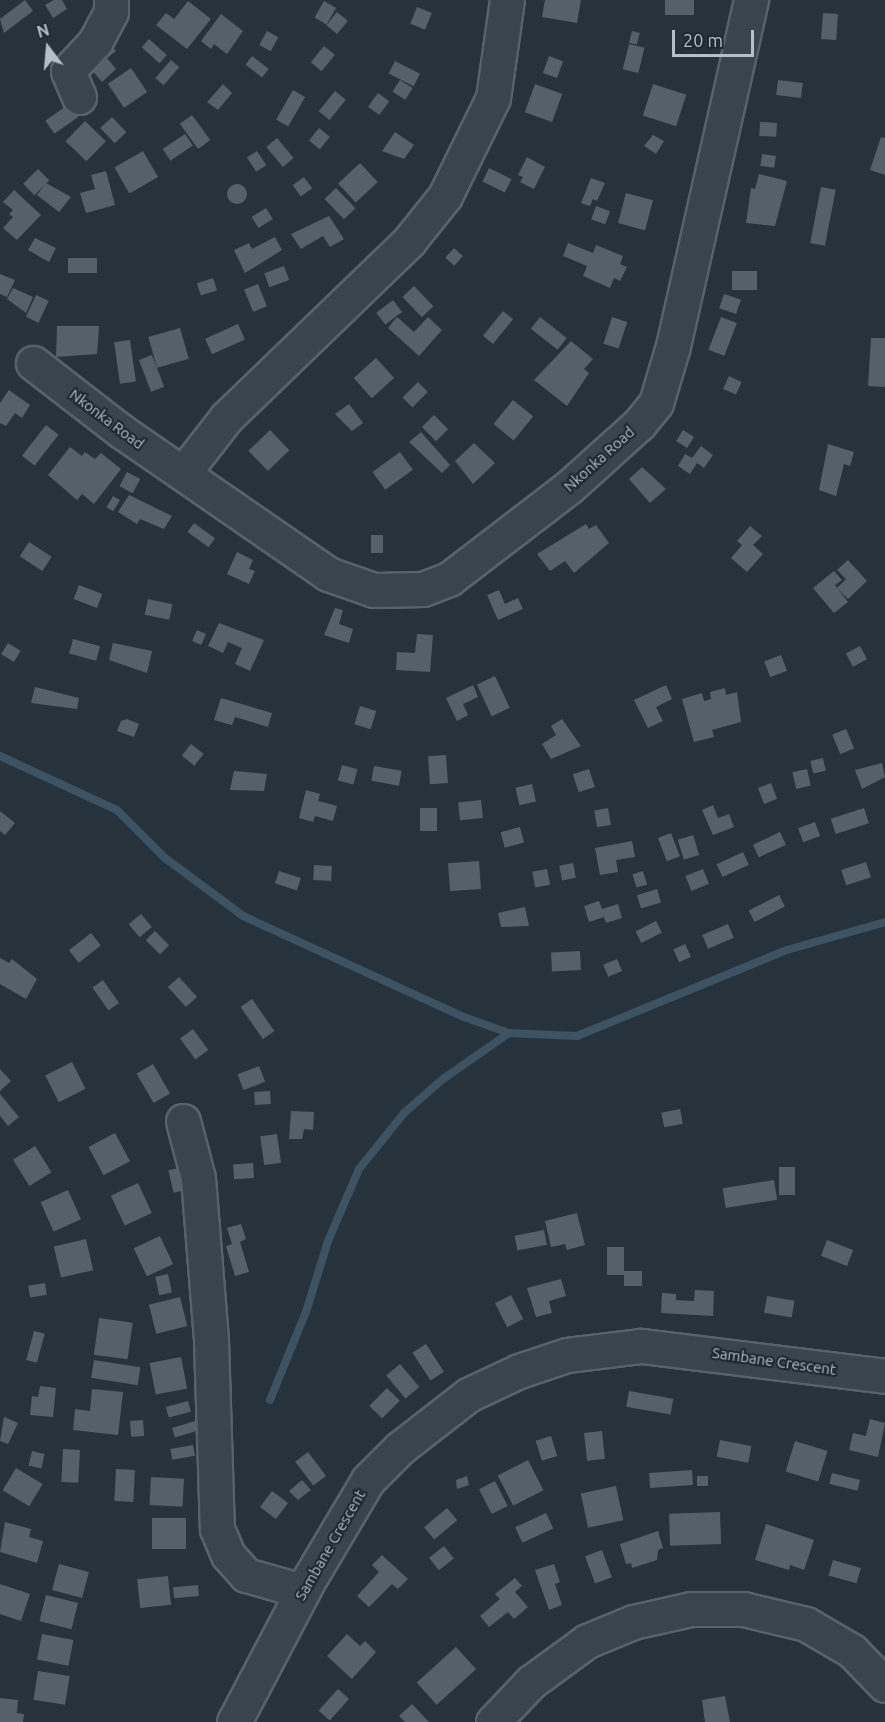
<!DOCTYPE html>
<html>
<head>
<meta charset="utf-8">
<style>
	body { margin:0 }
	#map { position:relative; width:885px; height:1722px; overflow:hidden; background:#26333c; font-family:Ubuntu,sans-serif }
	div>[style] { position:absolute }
	.stream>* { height:8px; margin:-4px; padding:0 4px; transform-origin:4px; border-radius:4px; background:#3d5363 }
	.building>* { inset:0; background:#54616b; transform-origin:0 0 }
	.round { border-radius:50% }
	.roads { filter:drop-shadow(2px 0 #58626a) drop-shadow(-2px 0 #58626a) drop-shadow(0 2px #58626a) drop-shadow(0 -2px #58626a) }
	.minor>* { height:33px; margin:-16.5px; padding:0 16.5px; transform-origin:16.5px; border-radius:16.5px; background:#3a444c }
	.tertiary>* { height:33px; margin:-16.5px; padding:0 16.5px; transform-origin:16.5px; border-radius:16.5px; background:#3a444c }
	span { translate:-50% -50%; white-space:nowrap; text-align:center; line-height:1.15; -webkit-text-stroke:4.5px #1f2931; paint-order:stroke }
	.street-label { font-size:15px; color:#b6bfc7 }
	.north { position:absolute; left:18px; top:18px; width:60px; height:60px; -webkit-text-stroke:4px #1f2931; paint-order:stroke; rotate:344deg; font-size:16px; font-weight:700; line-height:24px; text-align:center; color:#b6bfc7 }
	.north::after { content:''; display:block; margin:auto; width:21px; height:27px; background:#b6bfc7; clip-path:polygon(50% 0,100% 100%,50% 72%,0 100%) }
	.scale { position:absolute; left:672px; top:30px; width:82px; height:27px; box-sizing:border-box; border:3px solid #b6bfc7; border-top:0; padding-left:8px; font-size:18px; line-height:21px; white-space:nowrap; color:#b6bfc7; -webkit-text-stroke:4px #1f2931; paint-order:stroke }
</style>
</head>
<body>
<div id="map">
	<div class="stream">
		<i style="left:0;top:756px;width:129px;rotate:24.8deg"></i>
		<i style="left:117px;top:810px;width:68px;rotate:45deg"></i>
		<i style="left:165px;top:858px;width:97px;rotate:36.6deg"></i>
		<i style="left:243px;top:916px;width:243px;rotate:24.6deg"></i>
		<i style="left:464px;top:1017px;width:48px;rotate:19.6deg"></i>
		<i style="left:509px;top:1033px;width:68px;rotate:2.5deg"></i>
		<i style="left:577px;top:1036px;width:227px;rotate:-22.3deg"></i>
		<i style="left:787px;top:950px;width:102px;rotate:-15.9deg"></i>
		<i style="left:270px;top:1400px;width:95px;rotate:-67.8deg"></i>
		<i style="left:306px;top:1312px;width:74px;rotate:-72.8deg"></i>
		<i style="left:328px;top:1241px;width:78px;rotate:-66.7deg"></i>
		<i style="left:359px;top:1169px;width:72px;rotate:-51.2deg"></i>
		<i style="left:404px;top:1113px;width:52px;rotate:-41.1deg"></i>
		<i style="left:443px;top:1079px;width:80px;rotate:-34.9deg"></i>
	</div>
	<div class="building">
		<i style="clip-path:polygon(25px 0,33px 11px,4px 33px,0 19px)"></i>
		<i style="clip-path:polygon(54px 0,62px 0,67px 9px,53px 18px,45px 5px)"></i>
		<i style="clip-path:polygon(545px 0,581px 0,577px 23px,542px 17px)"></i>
		<i style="left:665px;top:0;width:29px;height:15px"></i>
		<i style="clip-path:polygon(188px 1px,211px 19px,187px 49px,156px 25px,166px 13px,174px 19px)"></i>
		<i style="left:324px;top:1px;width:14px;height:19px;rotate:30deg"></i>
		<i style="left:417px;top:7px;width:16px;height:18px;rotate:22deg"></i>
		<i style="left:337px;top:12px;width:14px;height:17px;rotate:39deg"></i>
		<i style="left:823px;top:13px;width:15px;height:26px;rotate:4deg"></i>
		<i style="clip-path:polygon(221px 14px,243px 31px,227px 54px,214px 44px,211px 49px,201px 41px)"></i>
		<i style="left:267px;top:31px;width:13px;height:16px;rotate:29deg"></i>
		<i style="left:632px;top:31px;width:8px;height:12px;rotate:14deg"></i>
		<i style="left:149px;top:39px;width:24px;height:11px;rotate:42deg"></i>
		<i style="clip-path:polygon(109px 43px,116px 51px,107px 58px,116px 69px,102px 82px,91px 69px)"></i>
		<i style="left:629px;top:44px;width:16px;height:26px;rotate:14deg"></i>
		<i style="left:324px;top:46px;width:14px;height:21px;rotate:39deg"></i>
		<i style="left:252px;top:56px;width:21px;height:11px;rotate:37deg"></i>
		<i style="left:549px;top:56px;width:15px;height:18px;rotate:20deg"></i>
		<i style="left:171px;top:60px;width:11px;height:24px;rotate:41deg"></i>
		<i style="left:395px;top:61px;width:28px;height:14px;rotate:27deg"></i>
		<i style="left:131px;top:68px;width:29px;height:28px;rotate:56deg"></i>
		<i style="left:400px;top:80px;width:15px;height:14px;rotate:32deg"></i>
		<i style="left:778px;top:80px;width:25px;height:15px;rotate:7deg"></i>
		<i style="clip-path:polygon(223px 84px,232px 93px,218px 110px,207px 102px)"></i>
		<i style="left:535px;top:84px;width:29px;height:30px;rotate:20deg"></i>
		<i style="left:653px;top:84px;width:35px;height:33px;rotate:18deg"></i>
		<i style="left:293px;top:90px;width:14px;height:34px;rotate:30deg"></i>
		<i style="left:335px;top:91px;width:14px;height:26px;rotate:39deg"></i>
		<i style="left:378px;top:93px;width:14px;height:17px;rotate:36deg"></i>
		<i style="left:69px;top:104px;width:16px;height:29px;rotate:55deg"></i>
		<i style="left:192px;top:115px;width:31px;height:15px;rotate:54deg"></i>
		<i style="left:112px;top:117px;width:21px;height:16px;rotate:47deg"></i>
		<i style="left:85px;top:121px;width:29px;height:28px;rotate:44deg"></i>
		<i style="left:760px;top:122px;width:17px;height:14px;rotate:3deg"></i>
		<i style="left:319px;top:128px;width:14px;height:16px;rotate:39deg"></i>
		<i style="clip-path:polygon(395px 132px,414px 145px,404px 159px,382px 151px)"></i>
		<i style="left:185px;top:134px;width:14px;height:27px;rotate:56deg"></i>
		<i style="clip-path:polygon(653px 135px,664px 141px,656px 154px,644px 146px)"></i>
		<i style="clip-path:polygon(881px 137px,885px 138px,885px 175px,870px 170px)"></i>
		<i style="left:277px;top:138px;width:26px;height:14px;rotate:50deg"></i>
		<i style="left:143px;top:151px;width:30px;height:33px;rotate:60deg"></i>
		<i style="left:257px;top:151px;width:17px;height:12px;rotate:57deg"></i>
		<i style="left:762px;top:154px;width:14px;height:12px;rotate:8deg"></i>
		<i style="clip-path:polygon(527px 157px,545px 167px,534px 189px,520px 182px,523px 177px,518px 175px)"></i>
		<i style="left:360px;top:163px;width:26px;height:30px;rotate:47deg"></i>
		<i style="left:489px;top:168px;width:25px;height:15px;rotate:26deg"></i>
		<i style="left:38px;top:169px;width:16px;height:21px;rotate:45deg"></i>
		<i style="clip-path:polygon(106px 171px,115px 205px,86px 213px,80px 193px,95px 189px,91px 175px)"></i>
		<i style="clip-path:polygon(759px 174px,787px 181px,775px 226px,746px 223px,751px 188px,755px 189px)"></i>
		<i style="left:304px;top:177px;width:14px;height:14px;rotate:54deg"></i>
		<i style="clip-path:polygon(591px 178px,605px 183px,597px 201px,593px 199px,590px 206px,581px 203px)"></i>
		<i style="clip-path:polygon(46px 183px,71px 197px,59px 212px,37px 195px)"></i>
		<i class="round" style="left:227px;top:184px;width:20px;height:20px"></i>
		<i style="left:821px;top:187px;width:15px;height:57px;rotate:11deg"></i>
		<i style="left:336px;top:188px;width:28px;height:16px;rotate:46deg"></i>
		<i style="clip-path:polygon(14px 190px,41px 215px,17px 240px,3px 228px,13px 217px,9px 214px,13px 210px,3px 202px)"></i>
		<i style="left:626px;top:193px;width:28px;height:31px;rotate:15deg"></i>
		<i style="left:596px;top:206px;width:15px;height:14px;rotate:20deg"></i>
		<i style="left:266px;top:208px;width:13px;height:17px;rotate:58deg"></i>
		<i style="clip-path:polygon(329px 216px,344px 239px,330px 247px,323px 236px,301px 249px,291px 234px)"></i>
		<i style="clip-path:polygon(275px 237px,282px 250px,245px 273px,234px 250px,249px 243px,252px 249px)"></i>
		<i style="clip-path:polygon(35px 238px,56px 248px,49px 262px,28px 250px)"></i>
		<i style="clip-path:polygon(568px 243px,593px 253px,596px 245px,623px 256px,620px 264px,627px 267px,620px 281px,614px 278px,610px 288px,583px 276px,587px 266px,563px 256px)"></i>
		<i style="left:454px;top:248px;width:12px;height:13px;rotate:42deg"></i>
		<i style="left:97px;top:258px;width:15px;height:29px;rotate:90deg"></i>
		<i style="left:284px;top:266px;width:15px;height:21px;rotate:70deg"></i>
		<i style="left:732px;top:271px;width:25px;height:19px"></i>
		<i style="clip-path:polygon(0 274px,15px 280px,7px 297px,0 294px)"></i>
		<i style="left:213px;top:278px;width:13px;height:17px;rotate:72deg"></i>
		<i style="left:258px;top:284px;width:24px;height:15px;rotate:68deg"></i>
		<i style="left:414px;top:286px;width:28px;height:16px;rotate:46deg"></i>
		<i style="clip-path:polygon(13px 288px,33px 297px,26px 313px,7px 299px)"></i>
		<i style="left:724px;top:294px;width:18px;height:15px;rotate:19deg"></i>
		<i style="left:36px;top:295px;width:14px;height:24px;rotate:25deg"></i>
		<i style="left:393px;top:300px;width:15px;height:21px;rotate:53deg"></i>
		<i style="left:503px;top:311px;width:13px;height:32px;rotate:39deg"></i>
		<i style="clip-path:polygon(397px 317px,414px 332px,428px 317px,442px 330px,419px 356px,388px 328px)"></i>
		<i style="left:540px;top:317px;width:34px;height:15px;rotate:38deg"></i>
		<i style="left:612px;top:317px;width:16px;height:28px;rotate:18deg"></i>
		<i style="left:721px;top:317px;width:17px;height:35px;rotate:21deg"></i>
		<i style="left:238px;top:324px;width:17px;height:36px;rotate:66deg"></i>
		<i style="clip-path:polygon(57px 326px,99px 326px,97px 354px,56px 357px)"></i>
		<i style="left:180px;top:328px;width:32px;height:33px;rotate:74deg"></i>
		<i style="clip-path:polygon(871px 338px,885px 338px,885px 387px,868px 386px)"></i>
		<i style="left:130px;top:340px;width:42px;height:16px;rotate:82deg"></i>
		<i style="clip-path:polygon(571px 341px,593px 359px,584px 369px,589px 373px,567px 406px,534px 380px)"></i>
		<i style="left:152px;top:355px;width:34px;height:14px;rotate:69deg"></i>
		<i style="left:376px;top:358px;width:27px;height:30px;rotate:48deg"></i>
		<i style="left:729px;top:376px;width:14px;height:14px;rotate:25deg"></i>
		<i style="left:418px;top:382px;width:14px;height:22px;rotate:45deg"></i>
		<i style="clip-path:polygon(9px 390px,30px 405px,22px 418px,15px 413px,6px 426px,0 423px,0 403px)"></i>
		<i style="left:513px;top:400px;width:26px;height:31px;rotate:39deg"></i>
		<i style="clip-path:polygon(349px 404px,363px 423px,352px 431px,335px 414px)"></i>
		<i style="left:434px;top:415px;width:20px;height:17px;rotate:45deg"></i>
		<i style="left:46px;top:425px;width:16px;height:39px;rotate:38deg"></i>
		<i style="left:270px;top:430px;width:28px;height:30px;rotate:46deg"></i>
		<i style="left:683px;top:430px;width:13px;height:13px;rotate:32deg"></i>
		<i style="clip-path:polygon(421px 432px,450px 465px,442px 473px,409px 442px)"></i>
		<i style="clip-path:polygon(474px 443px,495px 463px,473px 484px,455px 461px)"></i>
		<i style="clip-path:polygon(828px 444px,854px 452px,850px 466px,844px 464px,836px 496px,819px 490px)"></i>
		<i style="clip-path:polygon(701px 446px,713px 455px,704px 468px,697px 463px,690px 474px,678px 466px,685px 454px,692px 458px)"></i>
		<i style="clip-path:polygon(70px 447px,82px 456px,85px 452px,95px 459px,101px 453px,121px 469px,94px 504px,82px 494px,77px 500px,48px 475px)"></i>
		<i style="left:400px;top:452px;width:22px;height:34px;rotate:54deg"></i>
		<i style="clip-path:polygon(642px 467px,666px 489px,650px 503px,629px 479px)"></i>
		<i style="left:127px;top:472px;width:15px;height:16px;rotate:28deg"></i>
		<i style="clip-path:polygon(129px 495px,172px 516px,164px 529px,140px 519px,137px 524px,118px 512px)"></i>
		<i style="left:113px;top:496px;width:8px;height:13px;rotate:30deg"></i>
		<i style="left:194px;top:523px;width:26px;height:11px;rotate:36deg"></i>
		<i style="clip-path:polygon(586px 524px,589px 529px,596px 525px,609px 543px,574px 573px,565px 561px,550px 571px,537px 554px)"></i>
		<i style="clip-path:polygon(750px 526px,762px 536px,753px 545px,763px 554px,747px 572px,731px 558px,742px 545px,737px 541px)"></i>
		<i style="left:383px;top:535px;width:18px;height:12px;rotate:90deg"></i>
		<i style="left:29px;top:542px;width:27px;height:17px;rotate:33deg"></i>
		<i style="clip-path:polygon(237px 552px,253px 560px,249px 569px,255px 571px,249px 584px,227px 574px)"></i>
		<i style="clip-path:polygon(848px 560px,867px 581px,848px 599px,837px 588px,846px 579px,837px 570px)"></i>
		<i style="clip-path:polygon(834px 571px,842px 580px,835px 585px,848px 602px,834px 613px,813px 588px)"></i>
		<i style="left:79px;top:585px;width:25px;height:15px;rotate:21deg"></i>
		<i style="clip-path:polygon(499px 590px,505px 604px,518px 598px,523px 609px,498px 620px,487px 595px)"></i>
		<i style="left:148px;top:599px;width:25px;height:16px;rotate:12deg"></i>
		<i style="clip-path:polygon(335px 608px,343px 610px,339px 624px,353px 629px,349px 643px,324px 635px)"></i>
		<i style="clip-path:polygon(219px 623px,264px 640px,250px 671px,235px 664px,242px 648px,228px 642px,223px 653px,208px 646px)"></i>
		<i style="left:197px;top:630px;width:10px;height:12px;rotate:24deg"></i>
		<i style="clip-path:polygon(417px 634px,433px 635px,430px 672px,396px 670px,397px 652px,415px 653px)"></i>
		<i style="left:73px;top:639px;width:28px;height:15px;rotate:15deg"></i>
		<i style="left:8px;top:643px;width:15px;height:13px;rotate:32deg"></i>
		<i style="clip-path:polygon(113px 643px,152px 651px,147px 673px,109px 660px)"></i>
		<i style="left:860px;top:646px;width:15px;height:16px;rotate:62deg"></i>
		<i style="left:781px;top:655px;width:17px;height:18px;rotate:69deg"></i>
		<i style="left:495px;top:676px;width:35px;height:20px;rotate:65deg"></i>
		<i style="clip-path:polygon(473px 685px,478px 697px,463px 704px,468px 715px,457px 721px,446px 698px)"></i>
		<i style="clip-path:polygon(666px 685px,672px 699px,656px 707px,663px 721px,648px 728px,634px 700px)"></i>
		<i style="clip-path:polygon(35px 687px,79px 698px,77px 709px,31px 703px)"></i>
		<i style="clip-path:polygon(725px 688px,726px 695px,737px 692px,741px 722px,712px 730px,714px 737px,694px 742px,682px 699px,702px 693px,704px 701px,711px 699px,710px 692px)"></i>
		<i style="clip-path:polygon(221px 698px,272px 713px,268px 727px,235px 717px,232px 725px,214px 720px)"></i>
		<i style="left:360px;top:706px;width:17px;height:19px;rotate:17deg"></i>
		<i style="clip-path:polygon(127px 719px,139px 724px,134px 737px,117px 731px,121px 721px)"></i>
		<i style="clip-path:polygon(562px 719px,581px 746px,551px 759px,542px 744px,556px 735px,551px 726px)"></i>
		<i style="left:846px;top:729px;width:21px;height:15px;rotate:67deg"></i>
		<i style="left:191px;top:744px;width:16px;height:15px;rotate:38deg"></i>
		<i style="left:446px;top:755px;width:28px;height:18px;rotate:86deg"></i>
		<i style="left:823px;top:758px;width:13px;height:13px;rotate:77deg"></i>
		<i style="clip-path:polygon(882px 763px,885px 777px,862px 789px,855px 770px)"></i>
		<i style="left:342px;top:765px;width:16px;height:16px;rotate:15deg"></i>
		<i style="left:374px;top:766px;width:28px;height:15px;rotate:10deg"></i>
		<i style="left:589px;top:769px;width:19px;height:17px;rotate:72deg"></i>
		<i style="left:807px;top:769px;width:17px;height:15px;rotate:77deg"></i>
		<i style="clip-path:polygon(234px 771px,267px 774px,264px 791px,230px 790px)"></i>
		<i style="left:771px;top:783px;width:17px;height:14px;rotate:69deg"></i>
		<i style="left:532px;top:784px;width:18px;height:17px;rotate:77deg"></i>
		<i style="clip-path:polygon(306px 790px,320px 794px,318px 801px,337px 806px,333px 821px,315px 816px,313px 822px,299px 818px)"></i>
		<i style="left:481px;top:800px;width:18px;height:23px;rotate:84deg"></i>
		<i style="clip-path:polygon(713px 805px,718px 818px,729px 814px,734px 827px,713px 835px,702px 810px)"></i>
		<i style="left:420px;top:808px;width:17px;height:23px"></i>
		<i style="left:608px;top:808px;width:17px;height:14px;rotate:80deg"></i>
		<i style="left:864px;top:808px;width:16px;height:35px;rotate:72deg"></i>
		<i style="clip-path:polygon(0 811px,15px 823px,5px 835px,0 831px)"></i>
		<i style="left:815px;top:822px;width:15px;height:18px;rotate:70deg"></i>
		<i style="left:520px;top:827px;width:16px;height:20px;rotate:75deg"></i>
		<i style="left:780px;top:832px;width:14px;height:30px;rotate:65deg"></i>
		<i style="left:671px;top:833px;width:25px;height:14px;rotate:69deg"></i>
		<i style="left:693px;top:835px;width:21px;height:16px;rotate:73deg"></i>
		<i style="clip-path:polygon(632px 841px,635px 857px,616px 860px,618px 872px,600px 875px,595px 848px)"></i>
		<i style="left:743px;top:852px;width:14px;height:29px;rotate:65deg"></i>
		<i style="left:479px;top:861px;width:28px;height:31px;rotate:86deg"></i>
		<i style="left:866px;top:862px;width:16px;height:26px;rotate:72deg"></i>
		<i style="left:573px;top:863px;width:15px;height:14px;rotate:79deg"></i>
		<i style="left:314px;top:865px;width:18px;height:15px;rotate:3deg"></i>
		<i style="left:547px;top:869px;width:16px;height:15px;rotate:79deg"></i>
		<i style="left:703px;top:869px;width:16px;height:19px;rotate:68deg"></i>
		<i style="left:279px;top:871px;width:23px;height:13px;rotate:18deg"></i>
		<i style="left:643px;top:871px;width:14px;height:11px;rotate:73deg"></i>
		<i style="left:657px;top:889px;width:14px;height:21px;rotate:73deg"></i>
		<i style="left:779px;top:895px;width:13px;height:34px;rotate:63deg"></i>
		<i style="clip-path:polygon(599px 901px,602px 909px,618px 904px,622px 918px,606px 923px,604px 917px,589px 922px,584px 906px)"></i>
		<i style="clip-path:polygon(525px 907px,529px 926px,501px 927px,498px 913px)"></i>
		<i style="left:141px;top:914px;width:17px;height:16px;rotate:50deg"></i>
		<i style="left:656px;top:921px;width:13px;height:23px;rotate:63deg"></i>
		<i style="left:728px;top:924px;width:15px;height:28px;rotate:67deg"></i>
		<i style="left:155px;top:931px;width:20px;height:13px;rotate:45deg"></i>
		<i style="left:91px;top:933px;width:16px;height:28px;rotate:52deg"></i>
		<i style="left:685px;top:944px;width:14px;height:13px;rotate:65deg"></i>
		<i style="left:580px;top:951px;width:19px;height:29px;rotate:87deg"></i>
		<i style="clip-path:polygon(0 958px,9px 963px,12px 959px,37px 979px,26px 999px,0 984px)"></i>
		<i style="left:617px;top:959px;width:13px;height:15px;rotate:67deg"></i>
		<i style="left:179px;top:977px;width:27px;height:15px;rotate:48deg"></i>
		<i style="left:103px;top:980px;width:28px;height:13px;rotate:55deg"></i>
		<i style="left:252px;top:999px;width:39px;height:14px;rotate:55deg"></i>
		<i style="left:193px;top:1029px;width:26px;height:16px;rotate:54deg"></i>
		<i style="left:72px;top:1062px;width:30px;height:30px;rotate:63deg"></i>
		<i style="left:153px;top:1064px;width:34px;height:19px;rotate:60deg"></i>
		<i style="left:259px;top:1066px;width:17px;height:23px;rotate:69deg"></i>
		<i style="clip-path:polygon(0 1069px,11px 1081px,0 1091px)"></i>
		<i style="left:270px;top:1091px;width:13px;height:16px;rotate:86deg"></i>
		<i style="clip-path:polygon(0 1094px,19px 1117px,8px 1126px,0 1116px)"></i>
		<i style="left:680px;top:1109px;width:15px;height:19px;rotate:79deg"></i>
		<i style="clip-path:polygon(291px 1111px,314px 1112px,313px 1130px,304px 1129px,302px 1139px,289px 1139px)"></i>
		<i style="left:115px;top:1133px;width:32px;height:30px;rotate:62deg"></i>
		<i style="left:277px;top:1134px;width:29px;height:17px;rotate:82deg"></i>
		<i style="left:35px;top:1146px;width:31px;height:26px;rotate:58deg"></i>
		<i style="left:253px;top:1163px;width:15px;height:20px;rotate:86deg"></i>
		<i style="left:183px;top:1167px;width:23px;height:15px;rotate:77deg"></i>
		<i style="left:779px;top:1167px;width:16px;height:28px"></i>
		<i style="left:774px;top:1180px;width:20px;height:52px;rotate:81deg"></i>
		<i style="left:138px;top:1183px;width:33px;height:30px;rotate:65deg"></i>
		<i style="left:68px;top:1190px;width:32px;height:30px;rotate:66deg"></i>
		<i style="clip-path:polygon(577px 1213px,585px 1245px,567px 1250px,565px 1244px,551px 1247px,545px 1221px)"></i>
		<i style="clip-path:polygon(241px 1224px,246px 1239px,240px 1242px,249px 1272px,235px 1276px,226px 1246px,232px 1244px,227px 1228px)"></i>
		<i style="left:544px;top:1230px;width:15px;height:30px;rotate:79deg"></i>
		<i style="left:160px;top:1236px;width:31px;height:29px;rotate:65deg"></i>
		<i style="left:86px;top:1239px;width:32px;height:33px;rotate:77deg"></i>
		<i style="left:827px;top:1240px;width:28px;height:17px;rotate:21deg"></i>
		<i style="clip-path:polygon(607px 1247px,624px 1247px,624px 1271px,642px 1271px,642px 1286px,624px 1286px,624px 1275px,607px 1275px)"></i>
		<i style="left:168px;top:1274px;width:19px;height:13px;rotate:78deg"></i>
		<i style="clip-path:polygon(561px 1279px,566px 1296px,549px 1301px,552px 1313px,536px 1317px,527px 1288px)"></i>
		<i style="left:45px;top:1283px;width:12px;height:17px;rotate:81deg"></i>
		<i style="clip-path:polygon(695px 1290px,714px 1291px,713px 1316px,661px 1313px,662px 1293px,676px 1294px,676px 1300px,694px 1301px)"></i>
		<i style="left:511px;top:1295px;width:27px;height:18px;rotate:63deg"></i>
		<i style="left:767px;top:1296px;width:28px;height:17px;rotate:10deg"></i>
		<i style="left:180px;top:1297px;width:30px;height:32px;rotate:76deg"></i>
		<i style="left:99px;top:1318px;width:34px;height:37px;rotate:8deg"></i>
		<i style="left:34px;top:1331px;width:11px;height:30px;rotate:15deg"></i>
		<i style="left:426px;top:1344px;width:33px;height:16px;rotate:57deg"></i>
		<i style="left:181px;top:1357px;width:32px;height:32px;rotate:79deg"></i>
		<i style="left:94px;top:1360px;width:47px;height:18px;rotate:9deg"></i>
		<i style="left:400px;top:1364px;width:30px;height:18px;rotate:50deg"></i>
		<i style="clip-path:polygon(40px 1386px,56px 1388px,53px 1417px,30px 1415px,32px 1396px,38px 1397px)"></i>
		<i style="left:387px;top:1388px;width:18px;height:25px;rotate:45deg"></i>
		<i style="clip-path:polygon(92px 1389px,123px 1392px,118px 1435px,73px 1430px,75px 1409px,90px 1411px)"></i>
		<i style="left:629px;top:1391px;width:45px;height:16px;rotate:10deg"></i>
		<i style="left:188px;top:1401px;width:11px;height:23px;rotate:75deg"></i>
		<i style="clip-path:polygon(4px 1417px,18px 1423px,8px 1444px,0 1441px)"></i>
		<i style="clip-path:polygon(870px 1419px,885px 1423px,878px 1457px,849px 1450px,853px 1433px,866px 1436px)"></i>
		<i style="left:143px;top:1420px;width:16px;height:13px;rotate:86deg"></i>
		<i style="left:195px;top:1421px;width:10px;height:24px;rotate:73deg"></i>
		<i style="left:602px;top:1431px;width:28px;height:18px;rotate:84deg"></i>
		<i style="left:551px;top:1436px;width:21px;height:16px;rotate:73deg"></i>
		<i style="left:720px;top:1440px;width:32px;height:17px;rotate:11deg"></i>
		<i style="left:795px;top:1441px;width:34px;height:32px;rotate:17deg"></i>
		<i style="left:193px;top:1445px;width:11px;height:23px;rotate:80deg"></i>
		<i style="left:63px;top:1449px;width:17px;height:33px;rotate:3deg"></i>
		<i style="left:32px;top:1451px;width:13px;height:15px;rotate:13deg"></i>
		<i style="left:308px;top:1452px;width:30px;height:16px;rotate:53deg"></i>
		<i style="left:528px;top:1460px;width:34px;height:34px;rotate:63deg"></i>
		<i style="left:16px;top:1468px;width:31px;height:26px;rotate:31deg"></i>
		<i style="left:116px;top:1469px;width:19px;height:32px;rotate:3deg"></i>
		<i style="left:692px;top:1470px;width:15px;height:43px;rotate:86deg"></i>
		<i style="left:832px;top:1473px;width:29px;height:11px;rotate:14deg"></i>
		<i style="clip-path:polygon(467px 1476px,469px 1485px,457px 1489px,456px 1480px)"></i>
		<i style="left:697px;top:1476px;width:11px;height:10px"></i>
		<i style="left:151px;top:1477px;width:33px;height:28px;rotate:3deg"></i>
		<i style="clip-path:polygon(302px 1480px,311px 1490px,298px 1500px,289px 1491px)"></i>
		<i style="left:495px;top:1481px;width:28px;height:18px;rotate:63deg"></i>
		<i style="left:616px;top:1486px;width:35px;height:36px;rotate:78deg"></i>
		<i style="left:272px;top:1491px;width:20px;height:20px;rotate:37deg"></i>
		<i style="left:447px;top:1508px;width:16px;height:30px;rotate:50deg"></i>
		<i style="left:720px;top:1512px;width:32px;height:51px;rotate:88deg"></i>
		<i style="left:546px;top:1513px;width:17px;height:34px;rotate:65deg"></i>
		<i style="left:186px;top:1518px;width:31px;height:34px;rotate:90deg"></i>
		<i style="clip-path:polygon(5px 1522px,31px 1529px,29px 1537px,43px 1541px,37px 1563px,0 1552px)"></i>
		<i style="clip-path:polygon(766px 1524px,814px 1540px,804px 1570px,790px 1565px,789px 1570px,755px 1560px)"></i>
		<i style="clip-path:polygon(658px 1531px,663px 1548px,658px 1550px,657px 1560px,632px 1568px,631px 1563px,626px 1564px,620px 1544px)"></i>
		<i style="left:444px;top:1546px;width:16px;height:19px;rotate:52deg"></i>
		<i style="left:602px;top:1550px;width:29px;height:18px;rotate:70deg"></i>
		<i style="clip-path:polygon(382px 1555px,408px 1579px,398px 1589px,392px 1584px,369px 1607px,357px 1596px,379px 1572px,372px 1565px)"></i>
		<i style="left:833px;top:1560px;width:29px;height:16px;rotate:16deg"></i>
		<i style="left:59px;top:1564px;width:31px;height:27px;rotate:15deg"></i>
		<i style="clip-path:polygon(554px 1564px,560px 1582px,555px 1584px,562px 1605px,549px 1610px,535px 1570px)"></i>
		<i style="left:168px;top:1576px;width:29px;height:31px;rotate:84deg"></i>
		<i style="clip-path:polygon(515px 1578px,522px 1586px,515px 1592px,528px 1607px,514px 1619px,508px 1612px,489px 1627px,480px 1616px,500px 1599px,495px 1594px)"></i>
		<i style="clip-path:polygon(0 1584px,30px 1594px,21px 1621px,0 1614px)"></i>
		<i style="left:198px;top:1585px;width:11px;height:25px;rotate:85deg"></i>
		<i style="left:46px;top:1595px;width:33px;height:27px;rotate:14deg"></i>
		<i style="left:42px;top:1634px;width:32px;height:26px;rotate:11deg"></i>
		<i style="clip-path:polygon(347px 1634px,360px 1646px,365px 1641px,376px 1652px,352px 1679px,327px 1656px)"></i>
		<i style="left:456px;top:1647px;width:30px;height:53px;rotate:48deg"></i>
		<i style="left:38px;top:1671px;width:32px;height:29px;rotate:9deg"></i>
		<i style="left:338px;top:1689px;width:15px;height:29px;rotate:42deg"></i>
		<i style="clip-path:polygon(725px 1696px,730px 1722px,705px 1722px,702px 1700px)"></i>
		<i style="clip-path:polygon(0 1698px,18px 1700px,17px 1713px,24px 1714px,23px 1722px,0 1722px)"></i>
		<i style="clip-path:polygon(412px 1704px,429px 1722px,405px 1722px,399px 1716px)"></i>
	</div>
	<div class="roads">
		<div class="minor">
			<i style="left:79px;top:97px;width:28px;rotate:-113deg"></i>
			<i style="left:68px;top:71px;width:40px;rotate:-47deg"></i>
			<i style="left:95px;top:42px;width:34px;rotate:-62deg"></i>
			<i style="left:111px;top:12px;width:12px;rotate:-90deg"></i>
			<i style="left:33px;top:363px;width:111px;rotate:37.7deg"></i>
			<i style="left:121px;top:431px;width:252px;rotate:34.6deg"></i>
			<i style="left:328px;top:574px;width:49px;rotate:19.2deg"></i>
			<i style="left:374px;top:590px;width:49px;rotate:-1.2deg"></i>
			<i style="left:423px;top:589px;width:28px;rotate:-21deg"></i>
			<i style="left:449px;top:579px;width:151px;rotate:-37.5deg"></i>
			<i style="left:569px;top:487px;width:94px;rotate:-42deg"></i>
			<i style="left:639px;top:424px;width:27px;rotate:-51deg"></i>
			<i style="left:656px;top:403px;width:59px;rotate:-73.4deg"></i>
			<i style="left:673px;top:346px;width:355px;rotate:-77.3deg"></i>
			<i style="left:184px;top:472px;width:68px;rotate:-52.1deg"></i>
			<i style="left:226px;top:418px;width:255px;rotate:-44deg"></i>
			<i style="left:409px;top:241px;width:58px;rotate:-51.3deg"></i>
			<i style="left:445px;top:196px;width:109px;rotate:-63.9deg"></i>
			<i style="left:493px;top:98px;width:99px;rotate:-81.9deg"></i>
			<i style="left:183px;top:1121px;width:59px;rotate:75.3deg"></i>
			<i style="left:198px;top:1178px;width:164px;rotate:85.4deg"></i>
			<i style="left:211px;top:1341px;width:188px;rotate:88.2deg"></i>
			<i style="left:217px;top:1529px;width:28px;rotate:67deg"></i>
			<i style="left:228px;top:1555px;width:27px;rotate:48deg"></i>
			<i style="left:246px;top:1575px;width:58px;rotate:15.9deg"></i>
			<i style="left:234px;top:1722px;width:159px;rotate:-62.3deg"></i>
			<i style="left:308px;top:1581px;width:117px;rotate:-59.3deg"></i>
			<i style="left:368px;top:1480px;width:45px;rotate:-45deg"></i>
			<i style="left:400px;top:1448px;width:86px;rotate:-37.9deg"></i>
			<i style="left:468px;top:1395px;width:56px;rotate:-25.2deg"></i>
			<i style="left:519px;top:1371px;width:51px;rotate:-18.4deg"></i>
			<i style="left:567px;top:1355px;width:75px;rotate:-6.9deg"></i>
			<i style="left:641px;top:1346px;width:246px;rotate:7deg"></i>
		</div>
		<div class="tertiary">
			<i style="left:493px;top:1722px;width:55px;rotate:-46.5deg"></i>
			<i style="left:531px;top:1682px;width:69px;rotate:-36.2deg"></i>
			<i style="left:587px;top:1641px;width:50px;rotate:-22.4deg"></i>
			<i style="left:633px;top:1622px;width:59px;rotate:-12.6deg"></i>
			<i style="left:691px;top:1609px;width:52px"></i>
			<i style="left:743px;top:1609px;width:65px;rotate:13.4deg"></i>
			<i style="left:806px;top:1624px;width:53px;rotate:30.4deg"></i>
			<i style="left:852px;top:1651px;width:47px;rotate:45.9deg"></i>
		</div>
	</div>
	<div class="street-label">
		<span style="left:107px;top:419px;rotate:37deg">Nkonka Road</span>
		<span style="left:599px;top:459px;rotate:-42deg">Nkonka Road</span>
		<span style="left:774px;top:1361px;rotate:8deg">Sambane Crescent</span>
		<span style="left:330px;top:1545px;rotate:-60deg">Sambane Crescent</span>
	</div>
	<div class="north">N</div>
	<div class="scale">20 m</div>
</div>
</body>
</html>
